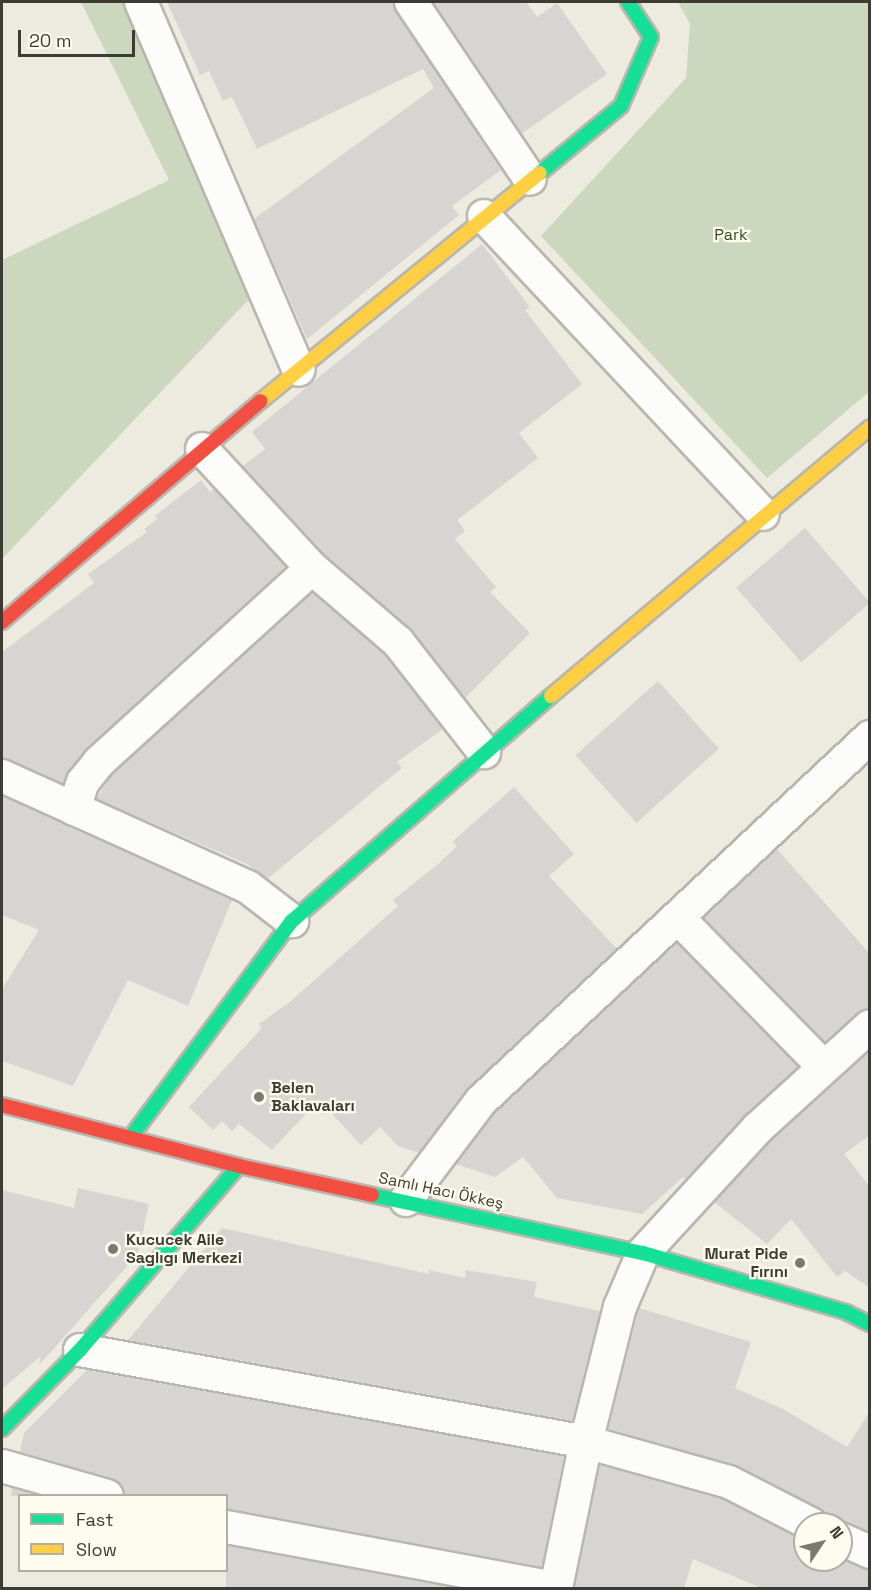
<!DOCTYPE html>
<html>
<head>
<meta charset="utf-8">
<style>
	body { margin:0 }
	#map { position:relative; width:871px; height:1590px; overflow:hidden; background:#edeae0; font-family:"Space Grotesk",sans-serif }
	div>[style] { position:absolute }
	.green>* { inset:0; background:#cbd8bd }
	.building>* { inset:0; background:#d7d5d2; transform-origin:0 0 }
	.roads { filter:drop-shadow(2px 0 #b9b6ae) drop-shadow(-2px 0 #b9b6ae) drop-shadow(0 2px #b9b6ae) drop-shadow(0 -2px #b9b6ae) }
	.street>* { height:32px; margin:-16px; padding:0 16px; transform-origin:16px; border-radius:16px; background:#fcfcfa }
	.fast>* { height:14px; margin:-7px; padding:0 7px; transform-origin:7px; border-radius:7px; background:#16e098 }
	.slow>* { height:14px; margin:-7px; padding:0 7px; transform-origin:7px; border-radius:7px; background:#ffcf43 }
	.jam>* { height:14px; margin:-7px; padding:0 7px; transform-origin:7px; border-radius:7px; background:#f24e42 }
	.dots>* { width:16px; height:16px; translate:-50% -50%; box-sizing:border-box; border:3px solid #fefbef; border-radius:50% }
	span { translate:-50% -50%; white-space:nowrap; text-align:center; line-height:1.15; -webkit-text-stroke:4.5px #fefbef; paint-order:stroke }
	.park-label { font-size:16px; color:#2f5015 }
	.poi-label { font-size:16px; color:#3d3b33; font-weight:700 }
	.left { translate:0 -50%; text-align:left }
	.right { translate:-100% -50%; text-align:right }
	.street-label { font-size:16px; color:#3d3b33 }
	.frame { position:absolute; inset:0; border:3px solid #3d3b33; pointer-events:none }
	.legend { position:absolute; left:18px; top:1494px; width:210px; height:78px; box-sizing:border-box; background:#fefbef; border:2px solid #b1aea4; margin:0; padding:8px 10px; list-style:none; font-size:18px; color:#3d3b33 }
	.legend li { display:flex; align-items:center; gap:12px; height:30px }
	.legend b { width:30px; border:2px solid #b1aea4 }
	.north { position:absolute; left:793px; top:1512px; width:60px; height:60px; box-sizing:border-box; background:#fefbef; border:2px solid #b1aea4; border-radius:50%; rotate:55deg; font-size:16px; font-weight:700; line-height:24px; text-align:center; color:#3d3b33 }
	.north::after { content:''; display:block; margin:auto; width:21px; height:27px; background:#7b7870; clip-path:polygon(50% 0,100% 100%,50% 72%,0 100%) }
	.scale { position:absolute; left:18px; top:30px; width:117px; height:27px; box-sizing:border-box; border:3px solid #3d3b33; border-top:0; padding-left:8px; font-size:18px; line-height:21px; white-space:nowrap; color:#3d3b33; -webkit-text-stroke:4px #fefbef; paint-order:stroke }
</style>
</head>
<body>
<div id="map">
	<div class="green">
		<i style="clip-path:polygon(81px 2px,128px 2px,254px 294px,2px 559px,2px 260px,169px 180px)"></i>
		<i style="clip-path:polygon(678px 2px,869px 2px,869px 392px,767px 478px,541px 236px,686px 78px,690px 24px)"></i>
	</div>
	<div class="building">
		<i style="clip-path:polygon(167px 2px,393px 2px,396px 12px,501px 170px,452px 206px,459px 215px,307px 339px,254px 219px,434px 88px,423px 69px,257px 149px,232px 97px,223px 101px,209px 71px,200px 75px)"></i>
		<i style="clip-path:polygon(432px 2px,526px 2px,537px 17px,557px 3px,607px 74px,521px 134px)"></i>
		<i style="clip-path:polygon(482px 244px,530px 307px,525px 310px,582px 384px,519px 433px,538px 458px,457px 520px,465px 531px,455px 539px,496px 587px,490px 592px,530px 633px,465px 698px,410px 629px,325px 555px,243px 466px,265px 449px,252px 432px)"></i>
		<i style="clip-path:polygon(201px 480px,210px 492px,214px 489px,286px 567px,87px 749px,63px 784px,2px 758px,2px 652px,94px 583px,88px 574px,147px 532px,144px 529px,157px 519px,155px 516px)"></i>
		<i style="left:805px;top:528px;width:99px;height:91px;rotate:49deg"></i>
		<i style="clip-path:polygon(312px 592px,385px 654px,443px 729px,397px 762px,402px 768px,267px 879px,247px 864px,96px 799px,112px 774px)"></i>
		<i style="left:658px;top:681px;width:91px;height:111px;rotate:48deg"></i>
		<i style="clip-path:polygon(514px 787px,574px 854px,549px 876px,617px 949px,469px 1088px,419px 1153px,398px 1146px,380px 1127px,361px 1145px,319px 1100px,272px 1150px,239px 1124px,232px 1131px,222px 1121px,213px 1130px,189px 1107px,262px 1028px,259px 1024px,291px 1001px,398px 906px,393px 900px,437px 865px,457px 846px,453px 841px)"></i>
		<i style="clip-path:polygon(2px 796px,232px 900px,188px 1006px,128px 980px,73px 1086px,2px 1061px,2px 989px,39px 930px,2px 915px)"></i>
		<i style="clip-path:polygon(777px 849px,870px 954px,870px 1008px,858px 1013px,825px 1042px,703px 918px)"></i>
		<i style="clip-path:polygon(677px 942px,799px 1067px,745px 1116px,686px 1180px,683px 1177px,642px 1214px,557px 1198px,523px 1157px,495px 1177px,455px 1164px,494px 1113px)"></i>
		<i style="clip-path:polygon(870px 1051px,870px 1135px,844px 1154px,870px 1187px,870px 1288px,845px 1271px,837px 1277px,791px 1219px,767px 1244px,714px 1202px,771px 1141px)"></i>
		<i style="clip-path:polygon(78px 1188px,149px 1204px,138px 1254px,39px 1365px,41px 1356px,2px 1389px,2px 1190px,74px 1208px)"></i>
		<i style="clip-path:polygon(222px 1228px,429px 1274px,429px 1270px,465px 1278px,466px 1270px,537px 1282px,534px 1297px,600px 1311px,573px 1421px,128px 1340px)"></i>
		<i style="clip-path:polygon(639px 1308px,751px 1342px,735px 1388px,783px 1409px,847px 1447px,870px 1411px,870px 1532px,848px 1522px,829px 1524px,819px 1508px,734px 1465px,608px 1429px)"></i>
		<i style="clip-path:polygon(87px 1370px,565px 1456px,542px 1567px,226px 1509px,226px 1496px,124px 1496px,120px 1484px,112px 1479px,20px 1452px,24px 1433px)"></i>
		<i style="clip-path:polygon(600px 1465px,722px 1499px,805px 1541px,805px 1560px,841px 1559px,870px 1570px,870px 1588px,761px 1588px,693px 1559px,684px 1588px,574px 1588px)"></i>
		<i style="clip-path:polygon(12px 1488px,40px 1496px,11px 1496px)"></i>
		<i style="clip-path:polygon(226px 1545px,460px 1588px,226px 1588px)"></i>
	</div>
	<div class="roads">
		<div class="street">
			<i style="left:141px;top:2px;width:400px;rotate:66.8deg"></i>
			<i style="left:411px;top:2px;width:213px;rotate:56.1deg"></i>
			<i style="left:484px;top:216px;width:408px;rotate:46.9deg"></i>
			<i style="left:202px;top:449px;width:162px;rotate:47.3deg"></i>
			<i style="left:312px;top:568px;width:113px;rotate:40.7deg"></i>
			<i style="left:398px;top:642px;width:140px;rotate:52deg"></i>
			<i style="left:2px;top:776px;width:270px;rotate:24.3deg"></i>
			<i style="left:248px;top:887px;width:56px;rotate:37.7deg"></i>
			<i style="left:74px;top:809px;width:28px;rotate:-72deg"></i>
			<i style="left:83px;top:782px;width:26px;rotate:-51deg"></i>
			<i style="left:99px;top:762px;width:288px;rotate:-42.3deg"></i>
			<i style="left:679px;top:919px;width:207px;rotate:45.6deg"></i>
			<i style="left:406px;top:1200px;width:124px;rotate:-52.9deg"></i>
			<i style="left:481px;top:1101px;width:533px;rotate:-43.1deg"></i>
			<i style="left:80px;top:1350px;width:514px;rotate:10.3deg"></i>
			<i style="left:586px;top:1442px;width:148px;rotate:15.6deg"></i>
			<i style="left:729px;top:1482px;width:92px;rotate:27.1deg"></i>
			<i style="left:2px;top:1466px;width:109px;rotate:15.9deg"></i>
			<i style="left:226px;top:1527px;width:336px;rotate:10.5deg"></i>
			<i style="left:841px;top:1539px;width:32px;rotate:24deg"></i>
			<i style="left:556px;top:1588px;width:149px;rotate:-78.4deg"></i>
			<i style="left:586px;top:1442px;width:139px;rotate:-75.9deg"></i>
			<i style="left:620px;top:1307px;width:59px;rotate:-66.9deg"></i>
			<i style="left:643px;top:1253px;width:170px;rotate:-47.4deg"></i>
			<i style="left:758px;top:1128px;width:151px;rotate:-42.3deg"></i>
		</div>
		<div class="fast">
			<i style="left:540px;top:173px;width:105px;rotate:-39.6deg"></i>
			<i style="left:621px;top:106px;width:75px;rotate:-66.5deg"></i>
			<i style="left:651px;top:37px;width:42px;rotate:-123.3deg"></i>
			<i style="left:130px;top:1138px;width:271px;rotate:-53.3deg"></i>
			<i style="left:292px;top:921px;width:343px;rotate:-41deg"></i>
			<i style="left:372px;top:1195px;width:277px;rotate:12.1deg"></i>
			<i style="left:643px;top:1253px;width:211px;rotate:16.2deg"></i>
			<i style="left:846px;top:1312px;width:27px;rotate:27deg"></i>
			<i style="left:2px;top:1429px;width:111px;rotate:-45.4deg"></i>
			<i style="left:80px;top:1350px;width:243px;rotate:-49.2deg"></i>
		</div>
		<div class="slow">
			<i style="left:261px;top:401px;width:360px;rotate:-39.3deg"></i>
			<i style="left:551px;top:696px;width:417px;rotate:-40.1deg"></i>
		</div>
		<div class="jam">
			<i style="left:2px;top:622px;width:340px;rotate:-40.5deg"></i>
			<i style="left:2px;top:1105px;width:245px;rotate:14.4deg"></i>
			<i style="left:239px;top:1166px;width:136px;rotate:12.3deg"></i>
		</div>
	</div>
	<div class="dots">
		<i style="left:259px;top:1097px;background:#7b7870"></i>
		<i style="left:113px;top:1249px;background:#7b7870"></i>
		<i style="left:800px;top:1263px;background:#7b7870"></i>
	</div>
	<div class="park-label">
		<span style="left:731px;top:235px">Park</span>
	</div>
	<div class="poi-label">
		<span class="left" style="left:271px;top:1097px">Belen<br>Baklavaları</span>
		<span class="left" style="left:126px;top:1249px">Kucucek Aile<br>Saglıgı Merkezi</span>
		<span class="right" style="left:788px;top:1263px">Murat Pide<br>Fırını</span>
	</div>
	<div class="street-label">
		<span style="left:441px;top:1191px;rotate:12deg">Samlı Hacı Ökkeş</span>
	</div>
	<div class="frame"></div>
	<ul class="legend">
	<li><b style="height:8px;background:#16e098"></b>Fast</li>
	<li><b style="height:8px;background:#ffcf43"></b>Slow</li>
	</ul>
	<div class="north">N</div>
	<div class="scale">20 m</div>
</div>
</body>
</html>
